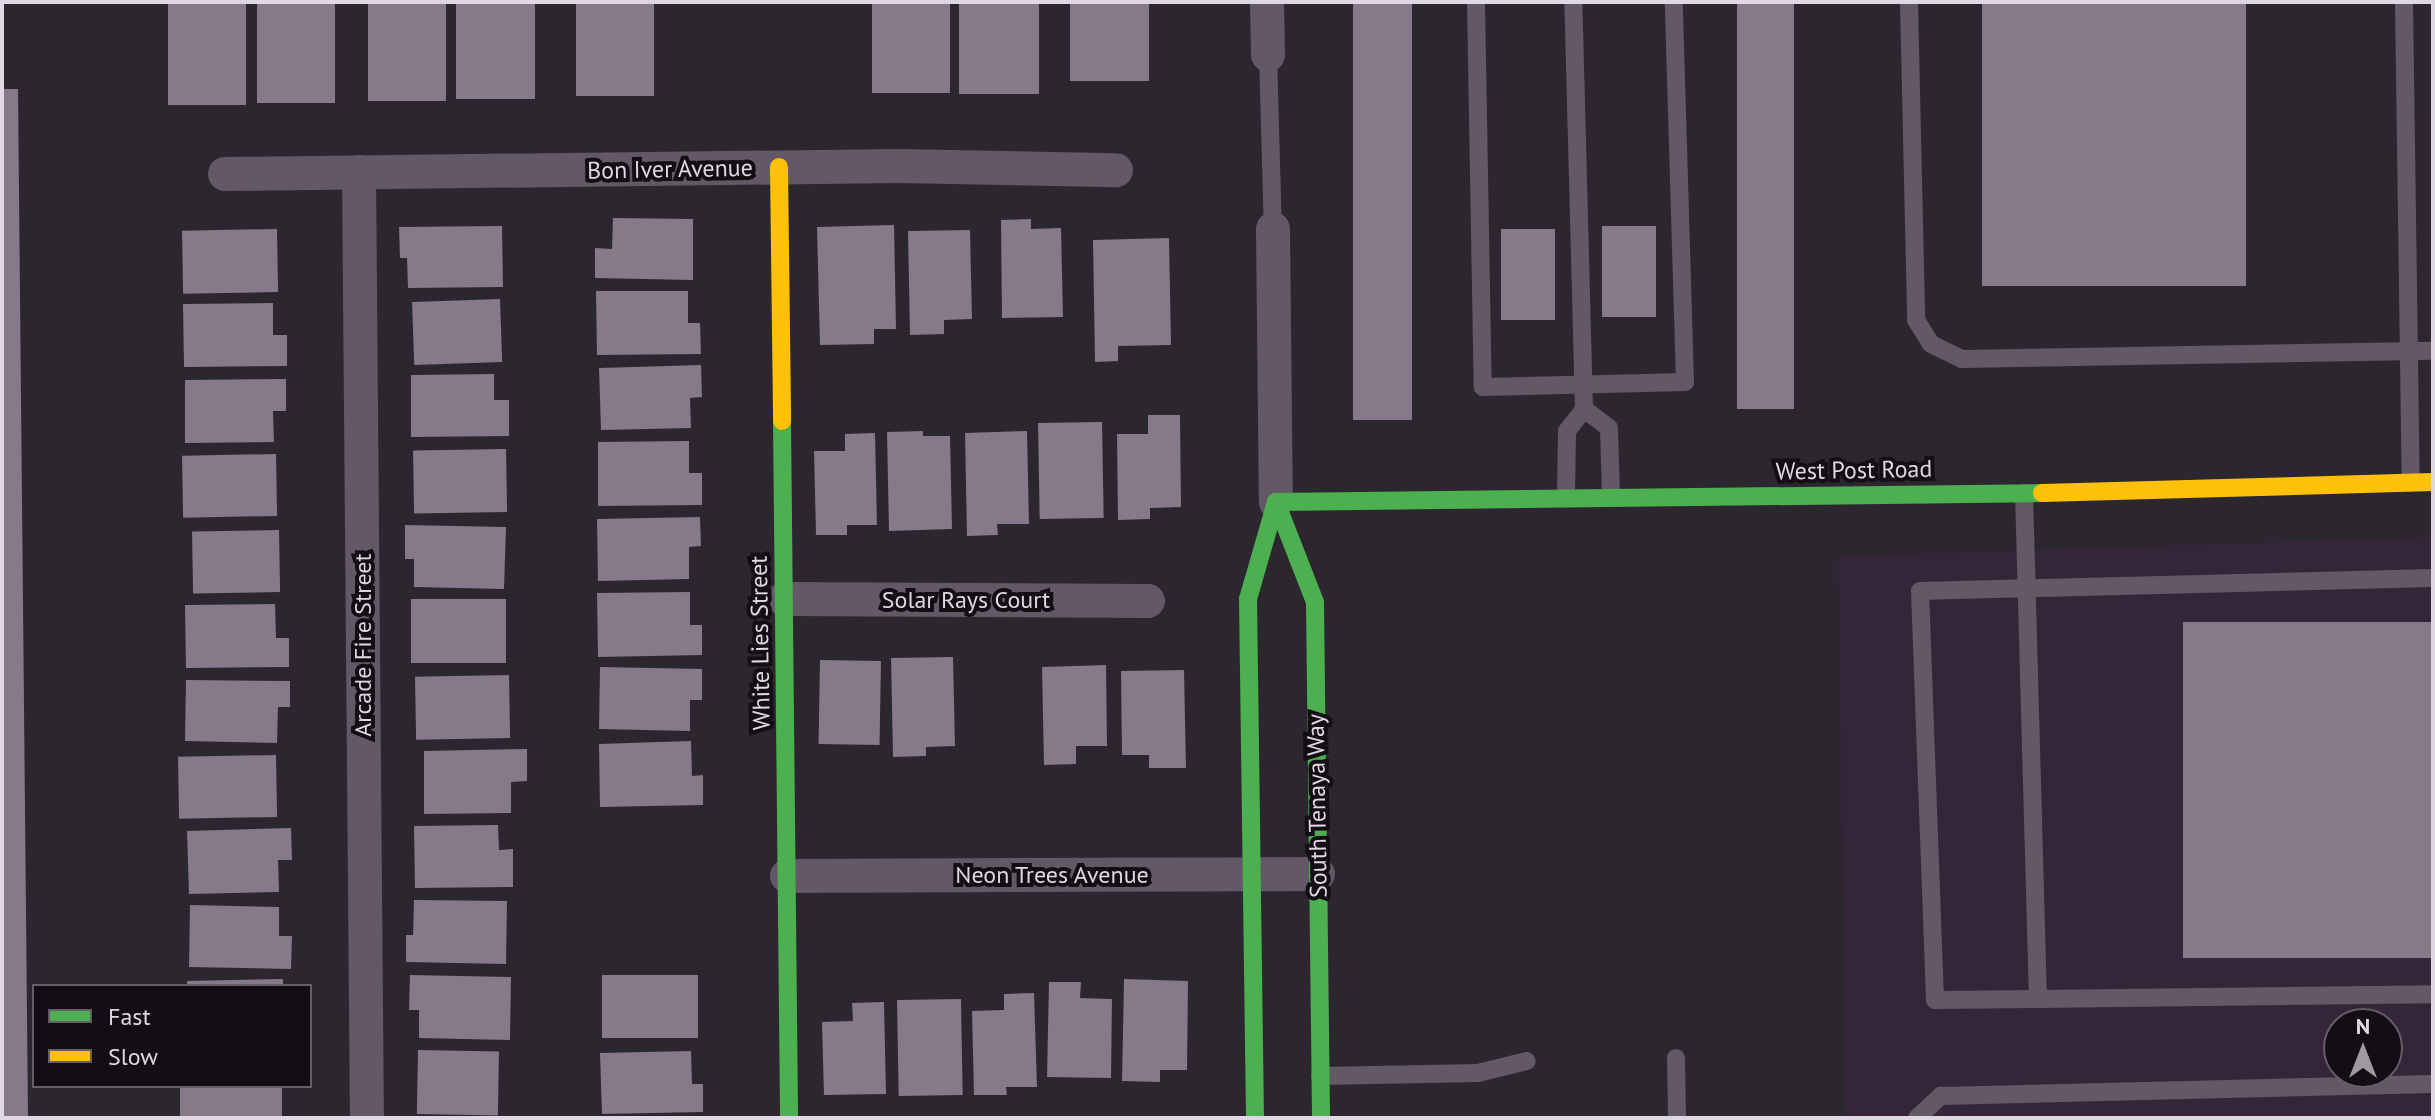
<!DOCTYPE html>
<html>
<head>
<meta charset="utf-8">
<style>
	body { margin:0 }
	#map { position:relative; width:2435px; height:1120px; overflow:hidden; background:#2c262e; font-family:"PT Sans",sans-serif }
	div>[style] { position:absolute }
	.built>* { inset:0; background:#352538 }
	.building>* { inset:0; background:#86798a; transform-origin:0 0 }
	.lane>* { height:18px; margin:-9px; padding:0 9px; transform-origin:9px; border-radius:9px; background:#635866 }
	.street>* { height:34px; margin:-17px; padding:0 17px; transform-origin:17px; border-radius:17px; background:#635866 }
	.fast>* { height:18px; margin:-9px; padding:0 9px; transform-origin:9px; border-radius:9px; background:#4caf50 }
	.slow>* { height:18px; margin:-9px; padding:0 9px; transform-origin:9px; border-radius:9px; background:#ffc107 }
	span { translate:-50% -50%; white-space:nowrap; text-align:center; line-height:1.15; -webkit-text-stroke:8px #130d14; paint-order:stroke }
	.street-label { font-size:24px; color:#dfd7e1 }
	.frame { position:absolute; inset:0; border:4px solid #dfd7e1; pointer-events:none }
	.legend { position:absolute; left:32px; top:984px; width:280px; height:104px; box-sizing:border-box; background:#130d14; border:2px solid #655e66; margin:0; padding:10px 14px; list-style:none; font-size:24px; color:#dfd7e1 }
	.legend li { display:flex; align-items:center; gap:16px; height:40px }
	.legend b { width:40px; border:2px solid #655e66 }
	.north { position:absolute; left:2323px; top:1008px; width:80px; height:80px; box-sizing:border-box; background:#130d14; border:2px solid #655e66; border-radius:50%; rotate:0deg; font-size:22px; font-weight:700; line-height:32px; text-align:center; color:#dfd7e1 }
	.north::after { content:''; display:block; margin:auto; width:28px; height:36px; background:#a099a2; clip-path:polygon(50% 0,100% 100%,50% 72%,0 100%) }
</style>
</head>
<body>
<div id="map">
	<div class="built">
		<i style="clip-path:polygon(evenodd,2433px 537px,2433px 1118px,1845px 1118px,1838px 556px,2433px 537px,2339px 1024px,2387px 1024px,2387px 1072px,2339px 1072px,2339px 1024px)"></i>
	</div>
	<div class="building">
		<i style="left:168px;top:2px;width:78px;height:103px"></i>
		<i style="left:257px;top:2px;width:78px;height:101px"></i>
		<i style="left:368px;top:2px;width:78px;height:99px"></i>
		<i style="left:456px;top:2px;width:79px;height:97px"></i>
		<i style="left:576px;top:2px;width:78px;height:94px"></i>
		<i style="left:872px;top:2px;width:78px;height:91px"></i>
		<i style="left:959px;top:2px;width:80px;height:92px"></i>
		<i style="left:1070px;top:2px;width:79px;height:79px"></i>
		<i style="left:1353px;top:2px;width:59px;height:418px"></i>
		<i style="left:1737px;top:2px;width:57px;height:407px"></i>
		<i style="left:1982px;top:2px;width:264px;height:284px"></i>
		<i style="clip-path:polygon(2px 89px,18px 89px,28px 1118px,2px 1118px)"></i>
		<i style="clip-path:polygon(613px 218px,693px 219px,693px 280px,595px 278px,595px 248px,612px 249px)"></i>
		<i style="clip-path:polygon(1031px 219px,1031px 229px,1061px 228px,1063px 317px,1002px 318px,1001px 220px)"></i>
		<i style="clip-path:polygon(894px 225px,896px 329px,874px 329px,874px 344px,820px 345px,817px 227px)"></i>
		<i style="clip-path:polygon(502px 226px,503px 287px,408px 288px,407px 258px,400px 258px,399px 227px)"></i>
		<i style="left:1656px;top:226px;width:91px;height:54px;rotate:90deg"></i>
		<i style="left:277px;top:229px;width:63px;height:95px;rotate:89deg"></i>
		<i style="left:1501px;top:229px;width:54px;height:91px"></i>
		<i style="clip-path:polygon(970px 230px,972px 319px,944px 320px,944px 334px,910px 335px,908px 231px)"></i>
		<i style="clip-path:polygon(1169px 238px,1171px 345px,1118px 346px,1118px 361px,1095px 362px,1093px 240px)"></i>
		<i style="clip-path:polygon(596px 291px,688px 291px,688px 323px,700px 323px,701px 354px,597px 355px)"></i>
		<i style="left:500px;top:299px;width:63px;height:88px;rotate:88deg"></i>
		<i style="clip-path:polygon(273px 303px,273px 335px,287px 335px,287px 366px,184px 367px,183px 304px)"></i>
		<i style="clip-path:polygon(701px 365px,702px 397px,690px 398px,691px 428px,601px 430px,599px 368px)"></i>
		<i style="clip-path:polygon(494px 374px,494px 400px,509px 400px,509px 436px,411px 437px,411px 375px)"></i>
		<i style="clip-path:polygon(286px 379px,286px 411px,273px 411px,274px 442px,185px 443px,185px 380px)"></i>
		<i style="clip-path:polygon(1148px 415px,1180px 415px,1181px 507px,1150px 508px,1150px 519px,1118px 520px,1117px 434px,1148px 434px)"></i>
		<i style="left:1102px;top:422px;width:96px;height:64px;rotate:89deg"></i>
		<i style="clip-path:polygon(923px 431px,923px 436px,950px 436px,952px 529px,889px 531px,887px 432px)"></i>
		<i style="clip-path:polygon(1027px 431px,1029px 524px,997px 524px,998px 535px,967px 536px,965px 433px)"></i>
		<i style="clip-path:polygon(875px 433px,877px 525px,847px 525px,847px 535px,816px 535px,814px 451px,845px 451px,845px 434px)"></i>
		<i style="clip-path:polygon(689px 441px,689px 473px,702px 473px,702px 505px,598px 506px,598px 442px)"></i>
		<i style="left:506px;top:449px;width:63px;height:93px;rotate:89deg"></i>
		<i style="left:276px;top:454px;width:62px;height:94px;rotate:89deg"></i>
		<i style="clip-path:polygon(700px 517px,701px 546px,689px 547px,689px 579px,598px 581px,597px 519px)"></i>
		<i style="clip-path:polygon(405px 525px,506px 527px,504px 589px,414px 587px,414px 559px,405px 559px)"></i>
		<i style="left:279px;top:530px;width:62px;height:87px;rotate:89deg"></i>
		<i style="clip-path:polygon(690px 592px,690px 625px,702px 625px,702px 655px,598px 657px,597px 593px)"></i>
		<i style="left:506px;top:599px;width:64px;height:95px;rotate:90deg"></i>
		<i style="clip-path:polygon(275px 604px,276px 638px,289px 638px,289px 667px,186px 668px,185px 605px)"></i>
		<i style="left:2433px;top:622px;width:336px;height:250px;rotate:90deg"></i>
		<i style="clip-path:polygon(953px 657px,955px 746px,926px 747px,926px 756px,893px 757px,891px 658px)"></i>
		<i style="left:820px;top:660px;width:61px;height:84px;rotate:1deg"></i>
		<i style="clip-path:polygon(1106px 665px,1107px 746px,1076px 746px,1076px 764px,1044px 765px,1042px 667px)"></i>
		<i style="clip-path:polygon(600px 667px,702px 669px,702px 700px,690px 700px,690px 731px,599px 729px)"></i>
		<i style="clip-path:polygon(1184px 670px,1186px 768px,1149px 768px,1149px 755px,1122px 755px,1121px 671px)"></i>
		<i style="left:509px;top:675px;width:63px;height:94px;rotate:89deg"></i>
		<i style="clip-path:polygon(186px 680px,290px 681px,290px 707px,278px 707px,277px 743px,185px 741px)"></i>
		<i style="clip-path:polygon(691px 741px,692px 776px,703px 775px,703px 805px,600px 807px,599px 744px)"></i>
		<i style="clip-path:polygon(527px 749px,527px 781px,511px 782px,511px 813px,424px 814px,424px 751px)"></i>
		<i style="left:276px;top:755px;width:62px;height:98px;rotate:89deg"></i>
		<i style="clip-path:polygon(498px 825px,499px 850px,513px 849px,513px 887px,415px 888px,414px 826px)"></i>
		<i style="clip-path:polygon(291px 828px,292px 860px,278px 860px,279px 892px,189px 894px,187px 831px)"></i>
		<i style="clip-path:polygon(414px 900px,507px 901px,506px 964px,406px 962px,406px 935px,413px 935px)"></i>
		<i style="clip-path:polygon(190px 905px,279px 907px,279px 936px,292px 936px,291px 969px,189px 967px)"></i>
		<i style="clip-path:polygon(410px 975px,511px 977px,510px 1040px,419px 1038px,419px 1010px,409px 1010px)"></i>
		<i style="left:698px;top:975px;width:63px;height:96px;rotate:90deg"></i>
		<i style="clip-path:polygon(283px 979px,283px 986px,187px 986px,187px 981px)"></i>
		<i style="clip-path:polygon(1124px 979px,1188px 981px,1187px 1070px,1160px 1070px,1160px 1082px,1122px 1081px)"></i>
		<i style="clip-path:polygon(1049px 982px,1081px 982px,1080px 998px,1112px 999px,1111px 1078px,1047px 1077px)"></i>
		<i style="clip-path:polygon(1034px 993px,1037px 1087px,1006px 1087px,1007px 1095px,974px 1095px,972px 1011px,1004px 1010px,1004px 994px)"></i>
		<i style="left:961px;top:999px;width:96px;height:64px;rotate:89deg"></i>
		<i style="clip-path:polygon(884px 1002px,886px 1094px,824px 1095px,822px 1022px,853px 1021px,852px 1003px)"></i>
		<i style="left:418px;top:1050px;width:81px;height:64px;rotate:1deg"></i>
		<i style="clip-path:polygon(691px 1051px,692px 1084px,703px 1084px,703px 1112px,602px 1114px,600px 1053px)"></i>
		<i style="left:180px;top:1086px;width:102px;height:32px"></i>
	</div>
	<div class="lane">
		<i style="left:1476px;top:2px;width:385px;rotate:89deg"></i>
		<i style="left:1483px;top:387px;width:202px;rotate:-1.4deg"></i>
		<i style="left:1685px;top:382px;width:380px;rotate:-91.7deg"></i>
		<i style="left:1909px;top:2px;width:318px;rotate:88.7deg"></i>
		<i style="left:1916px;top:320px;width:28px;rotate:58deg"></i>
		<i style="left:1931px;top:344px;width:34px;rotate:26deg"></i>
		<i style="left:1962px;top:359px;width:471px;rotate:-1deg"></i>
		<i style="left:2404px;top:2px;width:481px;rotate:89.2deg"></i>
		<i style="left:1268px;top:55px;width:174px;rotate:88.4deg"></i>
		<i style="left:1584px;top:409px;width:31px;rotate:37deg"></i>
		<i style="left:1609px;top:428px;width:68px;rotate:88.3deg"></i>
		<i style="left:2024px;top:493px;width:506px;rotate:88.42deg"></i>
		<i style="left:2038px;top:999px;width:395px;rotate:-0.7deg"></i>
		<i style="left:1566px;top:496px;width:65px;rotate:-89.1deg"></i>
		<i style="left:1567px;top:431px;width:28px;rotate:-52deg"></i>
		<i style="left:1584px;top:409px;width:407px;rotate:-91.5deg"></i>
		<i style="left:2038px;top:999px;width:103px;rotate:179.4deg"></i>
		<i style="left:1935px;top:1000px;width:409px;rotate:-92.1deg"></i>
		<i style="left:1920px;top:591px;width:513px;rotate:-1.45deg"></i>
		<i style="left:1676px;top:1058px;width:60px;rotate:89deg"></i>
		<i style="left:1320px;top:1076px;width:158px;rotate:-1.1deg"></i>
		<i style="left:1478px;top:1073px;width:50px;rotate:-13.8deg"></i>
		<i style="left:1917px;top:1118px;width:33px;rotate:-43deg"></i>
		<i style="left:1941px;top:1096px;width:492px;rotate:-1.4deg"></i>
	</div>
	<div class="street">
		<i style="left:1267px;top:2px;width:53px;rotate:88.9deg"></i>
		<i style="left:359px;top:172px;width:946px;rotate:89.52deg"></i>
		<i style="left:225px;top:174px;width:673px;rotate:-0.68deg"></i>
		<i style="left:898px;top:166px;width:218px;rotate:1.1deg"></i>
		<i style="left:1273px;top:229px;width:273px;rotate:89.4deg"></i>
		<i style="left:784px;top:599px;width:364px;rotate:0.3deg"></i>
		<i style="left:787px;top:876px;width:531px;rotate:-0.22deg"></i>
	</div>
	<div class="fast">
		<i style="left:782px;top:421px;width:697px;rotate:89.42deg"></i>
		<i style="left:1276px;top:502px;width:766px;rotate:-0.67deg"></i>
		<i style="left:1276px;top:502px;width:107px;rotate:68.7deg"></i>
		<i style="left:1315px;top:602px;width:516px;rotate:89.33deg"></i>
		<i style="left:1255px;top:1118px;width:519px;rotate:-90.77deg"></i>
		<i style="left:1248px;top:599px;width:101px;rotate:-73.9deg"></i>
	</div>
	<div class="slow">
		<i style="left:779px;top:167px;width:254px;rotate:89.3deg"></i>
		<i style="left:2042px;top:493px;width:391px;rotate:-1.6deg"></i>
	</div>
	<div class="street-label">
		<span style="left:670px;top:169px;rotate:-1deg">Bon Iver Avenue</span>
		<span style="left:1854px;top:470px;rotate:-1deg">West Post Road</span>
		<span style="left:966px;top:600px">Solar Rays Court</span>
		<span style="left:760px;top:643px;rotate:-91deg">White Lies Street</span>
		<span style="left:363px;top:645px;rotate:-90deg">Arcade Fire Street</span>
		<span style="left:1317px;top:806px;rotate:-91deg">South Tenaya Way</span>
		<span style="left:1052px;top:875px">Neon Trees Avenue</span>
	</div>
	<div class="frame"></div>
	<ul class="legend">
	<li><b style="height:10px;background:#4caf50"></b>Fast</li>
	<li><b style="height:10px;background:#ffc107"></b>Slow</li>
	</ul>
	<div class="north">N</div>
</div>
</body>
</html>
